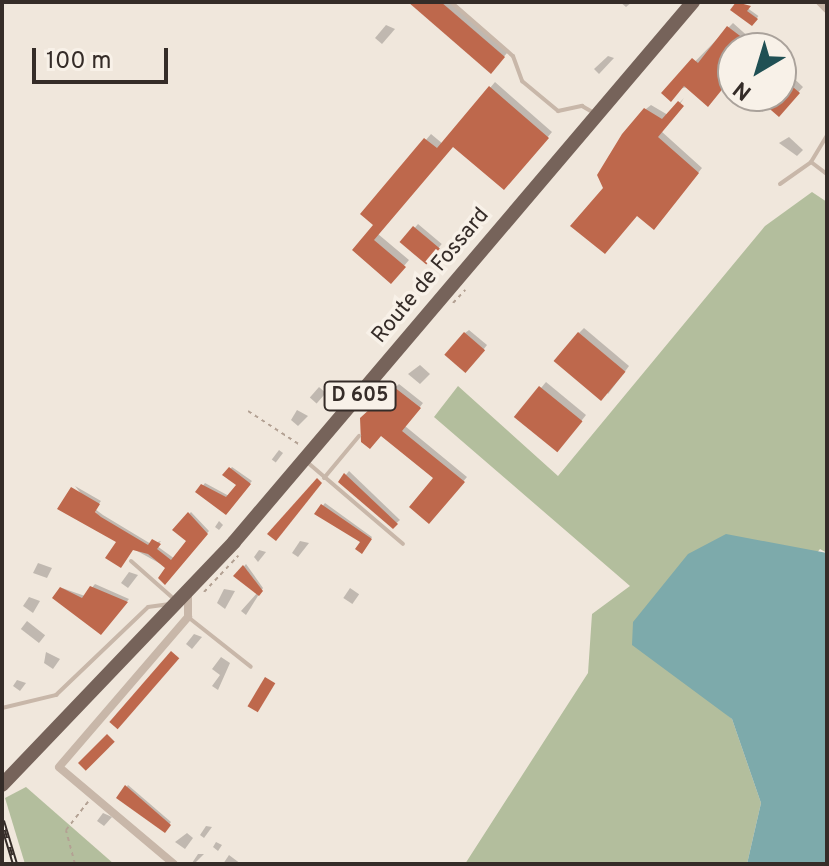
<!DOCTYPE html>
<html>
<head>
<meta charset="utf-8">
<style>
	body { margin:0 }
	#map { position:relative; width:829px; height:866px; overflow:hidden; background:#f0e7dc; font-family:Overpass,sans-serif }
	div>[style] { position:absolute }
	.green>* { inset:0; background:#b3be9d }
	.water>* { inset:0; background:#7daaab }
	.shadow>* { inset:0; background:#0003; transform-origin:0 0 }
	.building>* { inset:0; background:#be684c; transform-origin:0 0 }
	.path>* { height:2px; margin-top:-1px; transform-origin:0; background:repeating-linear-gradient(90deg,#b3a193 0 4px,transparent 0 8px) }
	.lane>* { height:4px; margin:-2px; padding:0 2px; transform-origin:2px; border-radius:2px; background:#c8b7a9 }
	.street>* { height:8px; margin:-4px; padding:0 4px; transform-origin:4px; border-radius:4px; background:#c8b7a9 }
	.primary>* { height:14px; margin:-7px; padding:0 7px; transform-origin:7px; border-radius:7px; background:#76635a }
	.rail>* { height:6px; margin-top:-3px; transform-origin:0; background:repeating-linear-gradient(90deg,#f8f1e8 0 9px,#352c28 0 18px); box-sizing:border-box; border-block:2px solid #352c28 }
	span { translate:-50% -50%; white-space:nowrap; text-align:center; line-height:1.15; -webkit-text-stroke:7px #f8f1e8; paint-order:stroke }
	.shield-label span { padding:2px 6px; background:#f8f1e8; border:2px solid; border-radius:6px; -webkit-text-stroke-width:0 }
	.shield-label { font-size:20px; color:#352c28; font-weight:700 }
	.street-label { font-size:22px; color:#352c28 }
	.frame { position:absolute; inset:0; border:4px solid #352c28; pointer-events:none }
	.north { position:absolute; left:717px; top:32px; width:80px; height:80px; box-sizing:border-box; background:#f8f1e8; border:2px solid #aaa29b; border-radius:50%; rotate:218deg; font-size:22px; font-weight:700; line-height:32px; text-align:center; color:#352c28 }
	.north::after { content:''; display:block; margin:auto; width:28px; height:36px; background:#205054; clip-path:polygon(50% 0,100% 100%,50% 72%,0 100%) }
	.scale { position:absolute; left:32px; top:48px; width:136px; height:36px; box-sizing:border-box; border:4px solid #352c28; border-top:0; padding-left:10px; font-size:24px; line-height:28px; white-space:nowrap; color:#352c28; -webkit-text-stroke:6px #f8f1e8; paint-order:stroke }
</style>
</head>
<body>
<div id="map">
	<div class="green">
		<i style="clip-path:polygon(812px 192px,827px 202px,827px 553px,820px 549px,704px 694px,732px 719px,761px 803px,747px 864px,465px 864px,588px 673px,592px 614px,630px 586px,434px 417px,458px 386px,558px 476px,765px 226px)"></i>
		<i style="clip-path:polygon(26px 787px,114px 864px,25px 864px,5px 798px)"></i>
	</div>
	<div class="water">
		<i style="clip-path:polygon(726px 534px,827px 553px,827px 864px,747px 864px,761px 803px,732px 719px,632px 645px,633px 622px,688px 554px)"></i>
	</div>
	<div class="shadow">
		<i style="clip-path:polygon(411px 2px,451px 2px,508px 52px,491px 71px)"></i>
		<i style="clip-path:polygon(620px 2px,632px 2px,626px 7px)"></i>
		<i style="left:739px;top:2px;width:24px;height:9px;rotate:36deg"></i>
		<i style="clip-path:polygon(733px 23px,761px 48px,733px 48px,733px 75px,664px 93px)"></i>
		<i style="clip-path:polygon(386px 25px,395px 29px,382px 44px,375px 38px)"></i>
		<i style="clip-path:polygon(608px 56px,614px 58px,599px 74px,594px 69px)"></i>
		<i style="clip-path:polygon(781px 66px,803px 87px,779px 114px,758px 96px,781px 96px)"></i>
		<i style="clip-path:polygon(495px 82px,552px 132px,509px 183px,453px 144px,378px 234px,409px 260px,391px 281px,355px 250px,376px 225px,363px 214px,431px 134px,443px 144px)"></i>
		<i style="clip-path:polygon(684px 98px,661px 131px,702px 168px,658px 223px,646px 109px,651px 105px,668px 115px)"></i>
		<i style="clip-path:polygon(789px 137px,803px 150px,797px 156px,779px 143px)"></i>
		<i style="left:418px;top:224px;width:31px;height:24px;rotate:40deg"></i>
		<i style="clip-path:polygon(584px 328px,629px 366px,608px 394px,579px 333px)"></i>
		<i style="clip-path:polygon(469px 330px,487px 345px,470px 367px,465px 333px)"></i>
		<i style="clip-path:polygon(420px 365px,430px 374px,420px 384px,408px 374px)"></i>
		<i style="clip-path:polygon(546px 382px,586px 415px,563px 444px,517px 417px)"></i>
		<i style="clip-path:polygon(399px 384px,423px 403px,405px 426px,467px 477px,433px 517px,436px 477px,362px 419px)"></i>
		<i style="left:319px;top:387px;width:9px;height:14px;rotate:41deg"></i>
		<i style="clip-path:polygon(297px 410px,308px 416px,298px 426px,291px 420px)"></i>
		<i style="left:279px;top:450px;width:5px;height:12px;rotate:37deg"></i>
		<i style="clip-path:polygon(232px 467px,252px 481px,225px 512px,198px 492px,205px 483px,229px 496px,239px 485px,225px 475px)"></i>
		<i style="clip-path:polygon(349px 471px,400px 520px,393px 526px,341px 481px)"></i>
		<i style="clip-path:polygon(75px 486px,101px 501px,95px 509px,103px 515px,151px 544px,161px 541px,157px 546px,175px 559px,189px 541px,175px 530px,191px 512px,209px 531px,165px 582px,168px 568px,119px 541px)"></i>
		<i style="clip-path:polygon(325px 503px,372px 537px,364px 550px,363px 541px,317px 513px)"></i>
		<i style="clip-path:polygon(219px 521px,223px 525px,219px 530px,215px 527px)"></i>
		<i style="clip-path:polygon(300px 541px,309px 543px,298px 557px,292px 553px)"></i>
		<i style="clip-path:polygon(259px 550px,266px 552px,258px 562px,254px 557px)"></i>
		<i style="clip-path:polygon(38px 563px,52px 568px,47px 578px,33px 573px)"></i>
		<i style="clip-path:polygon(246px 564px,263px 588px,246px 615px,241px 611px,257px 593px,236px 576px)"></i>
		<i style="clip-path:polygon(129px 572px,138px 575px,128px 588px,121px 583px)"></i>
		<i style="clip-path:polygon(95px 584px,129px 599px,101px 632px,62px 588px,85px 596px)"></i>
		<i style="left:350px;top:588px;width:11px;height:12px;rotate:34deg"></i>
		<i style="clip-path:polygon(224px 589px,235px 591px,225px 609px,217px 603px)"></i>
		<i style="clip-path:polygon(29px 597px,40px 601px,33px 613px,23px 606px)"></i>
		<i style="left:27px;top:621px;width:23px;height:10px;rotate:38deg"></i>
		<i style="clip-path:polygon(194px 634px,202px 637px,192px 649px,186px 644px)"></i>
		<i style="clip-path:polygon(46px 652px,60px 659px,53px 669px,44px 663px)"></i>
		<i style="clip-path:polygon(221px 657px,230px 663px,218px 690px,212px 686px,220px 675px,212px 669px)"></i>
		<i style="clip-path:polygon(17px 680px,26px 683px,20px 691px,13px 686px)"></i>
		<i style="clip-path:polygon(128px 785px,171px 822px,164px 831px,119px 798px)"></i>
		<i style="clip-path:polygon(103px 813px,112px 817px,104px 826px,97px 821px)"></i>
		<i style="clip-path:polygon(206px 826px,212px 827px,204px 838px,200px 835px)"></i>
		<i style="clip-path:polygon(187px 833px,193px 838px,185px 849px,175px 842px)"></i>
		<i style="clip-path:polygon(216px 842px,222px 845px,218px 851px,213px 847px)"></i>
		<i style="clip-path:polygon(198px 854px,204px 854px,194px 864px,192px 863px)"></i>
		<i style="clip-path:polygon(229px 855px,241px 864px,223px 864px)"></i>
	</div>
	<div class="building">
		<i style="clip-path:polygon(408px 2px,441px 2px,505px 57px,491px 74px)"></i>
		<i style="clip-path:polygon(736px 2px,751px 6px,747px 11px,758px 19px,752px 26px,730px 10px)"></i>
		<i style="clip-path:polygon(727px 26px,756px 48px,733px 48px,733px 76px,708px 107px,684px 86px,671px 102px,661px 93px,692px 58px,698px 63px)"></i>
		<i style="clip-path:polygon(781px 77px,800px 93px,779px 117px,755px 96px,781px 96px)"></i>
		<i style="clip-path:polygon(489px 86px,549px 138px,504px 190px,453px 147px,374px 240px,406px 267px,391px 284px,352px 250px,373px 225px,360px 214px,424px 138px,437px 148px)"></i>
		<i style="clip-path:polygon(678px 101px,684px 106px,658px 137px,699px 173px,654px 230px,637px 216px,605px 254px,570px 226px,603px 188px,597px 175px,622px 134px,644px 108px,662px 119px)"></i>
		<i style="left:413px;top:226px;width:35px;height:21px;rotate:40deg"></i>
		<i style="left:464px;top:332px;width:28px;height:30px;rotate:41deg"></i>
		<i style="left:578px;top:332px;width:62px;height:38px;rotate:40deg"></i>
		<i style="left:539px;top:386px;width:56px;height:40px;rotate:39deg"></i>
		<i style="clip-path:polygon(394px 387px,421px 408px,402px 431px,465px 482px,429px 524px,409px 507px,433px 478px,381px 436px,370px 449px,361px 442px,360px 418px)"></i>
		<i style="clip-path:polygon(229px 467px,251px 484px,226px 515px,195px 492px,201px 484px,226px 497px,236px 485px,222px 475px)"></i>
		<i style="clip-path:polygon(344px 473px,398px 524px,393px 529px,338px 482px)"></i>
		<i style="clip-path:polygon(317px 478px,322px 483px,276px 541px,267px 534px)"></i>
		<i style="clip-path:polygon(71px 487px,100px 504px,95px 512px,101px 517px,148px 545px,152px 539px,161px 544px,157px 549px,171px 560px,186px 541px,172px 530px,188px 512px,208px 534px,165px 585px,158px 578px,165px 568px,148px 554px,133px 550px,121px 568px,105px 558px,116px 542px,57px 509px)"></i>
		<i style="clip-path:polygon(321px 504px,372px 539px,362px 554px,355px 549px,360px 542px,314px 514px)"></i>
		<i style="clip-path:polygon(243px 565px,263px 591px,259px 596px,233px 576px)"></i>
		<i style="clip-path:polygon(90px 586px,128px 602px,101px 635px,52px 598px,60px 587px,82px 598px)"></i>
		<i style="left:171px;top:651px;width:11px;height:94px;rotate:41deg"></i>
		<i style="left:265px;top:677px;width:12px;height:34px;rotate:31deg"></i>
		<i style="left:107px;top:734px;width:11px;height:41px;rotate:45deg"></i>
		<i style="clip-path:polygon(125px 785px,171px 825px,165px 833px,116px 798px)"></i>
	</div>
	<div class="path">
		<i style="left:453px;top:303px;width:18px;rotate:-47deg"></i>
		<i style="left:248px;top:411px;width:62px;rotate:33.2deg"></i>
		<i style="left:204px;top:592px;width:50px;rotate:-46.6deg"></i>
		<i style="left:75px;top:864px;width:35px;rotate:-105deg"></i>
		<i style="left:66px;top:830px;width:36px;rotate:-52deg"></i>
	</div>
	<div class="lane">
		<i style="left:451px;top:2px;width:82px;rotate:41.1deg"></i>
		<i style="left:513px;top:56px;width:27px;rotate:70deg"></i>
		<i style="left:522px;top:81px;width:47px;rotate:39.8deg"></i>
		<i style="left:558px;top:111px;width:25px;rotate:-12deg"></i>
		<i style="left:582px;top:106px;width:14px;rotate:30deg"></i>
		<i style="left:811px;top:162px;width:31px;rotate:-59deg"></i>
		<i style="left:780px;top:184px;width:38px;rotate:-35deg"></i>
		<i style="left:811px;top:162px;width:20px;rotate:37deg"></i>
		<i style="left:307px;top:462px;width:126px;rotate:40.5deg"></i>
		<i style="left:324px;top:478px;width:55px;rotate:-50.2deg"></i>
		<i style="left:131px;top:561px;width:57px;rotate:41.5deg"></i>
		<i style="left:188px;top:617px;width:80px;rotate:38.4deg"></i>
		<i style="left:2px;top:708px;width:56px;rotate:-13.5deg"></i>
		<i style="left:56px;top:695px;width:127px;rotate:-43.7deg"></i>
		<i style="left:148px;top:607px;width:22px;rotate:-8deg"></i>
	</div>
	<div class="street">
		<i style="left:820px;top:2px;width:10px;rotate:45deg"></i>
		<i style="left:174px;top:864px;width:150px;rotate:-139.9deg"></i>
		<i style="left:59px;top:767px;width:198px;rotate:-49.3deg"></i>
		<i style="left:188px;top:617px;width:27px;rotate:-90deg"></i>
	</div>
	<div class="primary">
		<i style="left:2px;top:785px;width:336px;rotate:-46.3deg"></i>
		<i style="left:234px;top:542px;width:709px;rotate:-49.64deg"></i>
	</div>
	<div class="rail">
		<i style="left:2px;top:821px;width:45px;rotate:73.2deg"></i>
	</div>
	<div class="shield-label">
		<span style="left:360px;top:396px">D 605</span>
	</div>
	<div class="street-label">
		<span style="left:431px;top:276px;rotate:-50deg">Route de Fossard</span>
	</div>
	<div class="frame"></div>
	<div class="north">N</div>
	<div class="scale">100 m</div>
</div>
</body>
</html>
